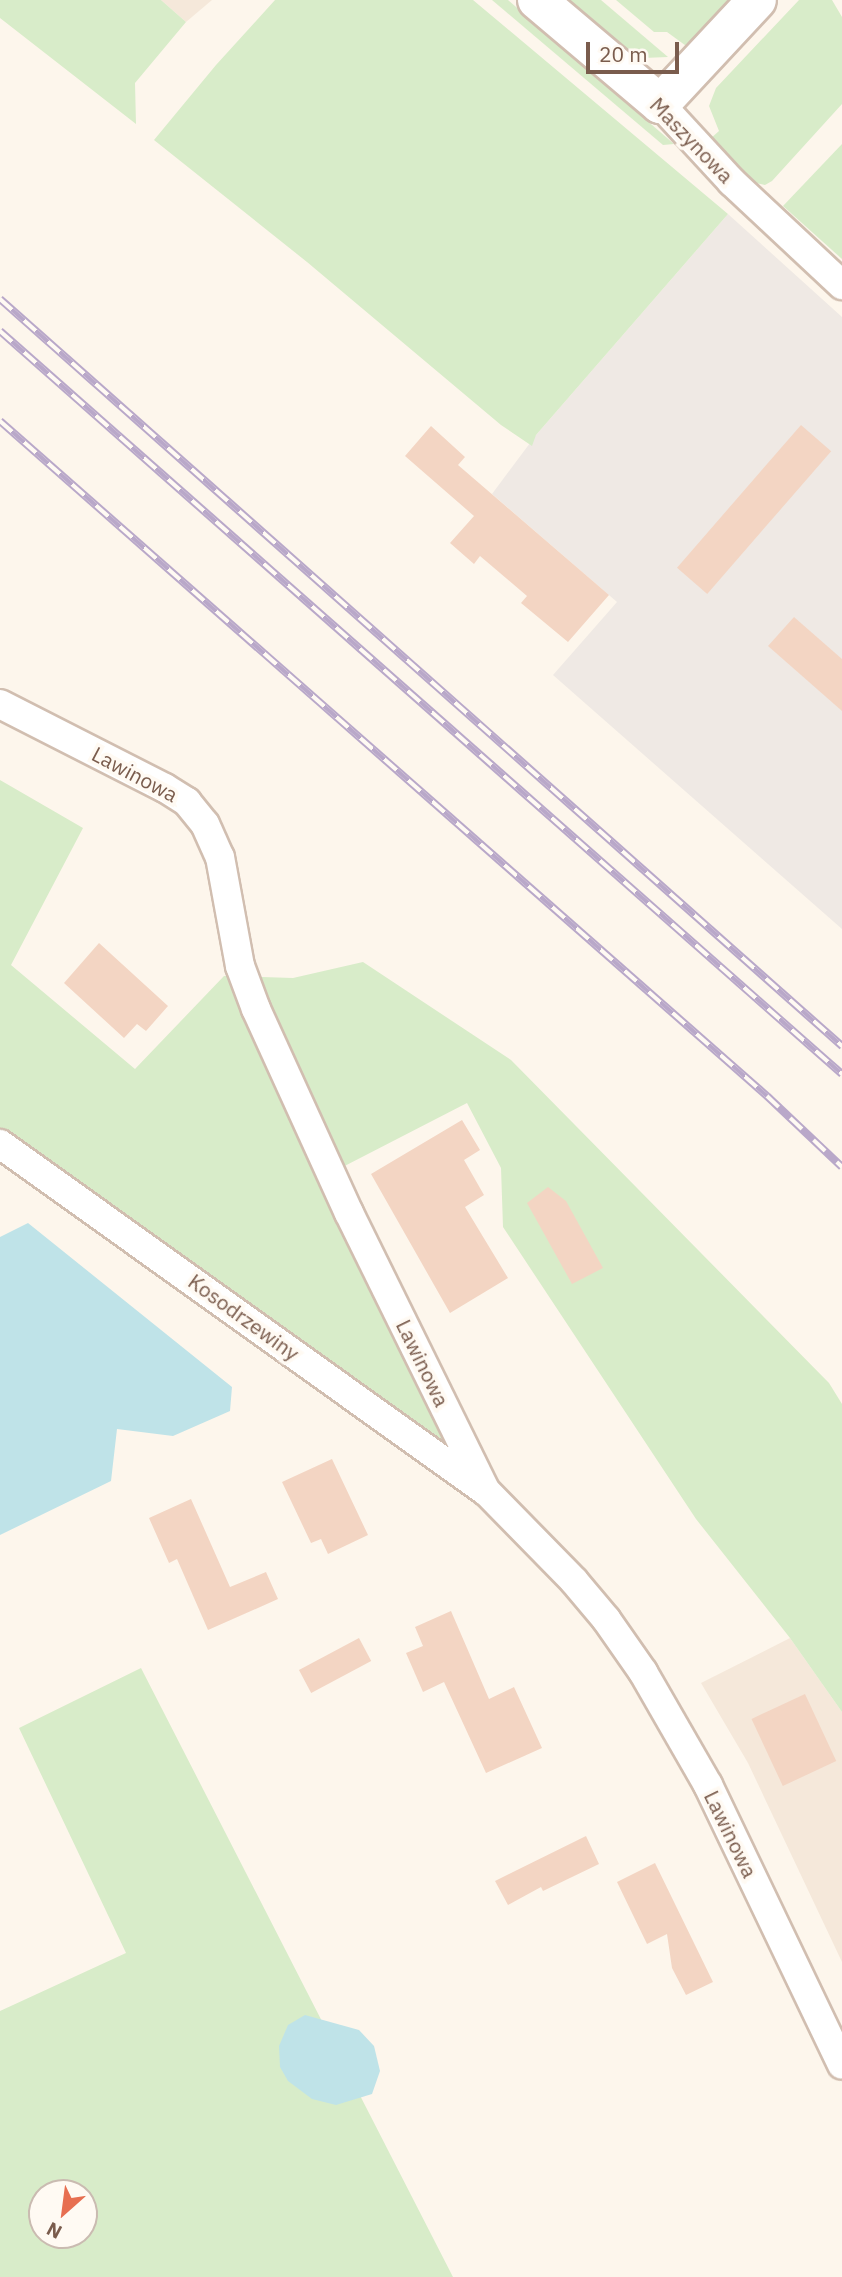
<!DOCTYPE html>
<html>
<head>
<meta charset="utf-8">
<style>
	body { margin:0 }
	#map { position:relative; width:842px; height:2277px; overflow:hidden; background:#fdf6ec; font-family:"IBM Plex Sans",sans-serif }
	div>[style] { position:absolute }
	.residential>* { inset:0; background:#f5e8da }
	.industrial>* { inset:0; background:#efe9e4 }
	.green>* { inset:0; background:#d8ecc9 }
	.water>* { inset:0; background:#bfe3e8 }
	.building>* { inset:0; background:#f3d5c3; transform-origin:0 0 }
	.roads { filter:drop-shadow(2px 0 #d1beb0) drop-shadow(-2px 0 #d1beb0) drop-shadow(0 2px #d1beb0) drop-shadow(0 -2px #d1beb0) }
	.street>* { height:28px; margin:-14px; padding:0 14px; transform-origin:14px; border-radius:14px; background:#fff }
	.secondary>* { height:38px; margin:-19px; padding:0 19px; transform-origin:19px; border-radius:19px; background:#fff }
	.rail>* { height:8px; margin-top:-4px; transform-origin:0; background:repeating-linear-gradient(90deg,#fffaf3 0 16px,#b9a8c9 0 32px); box-sizing:border-box; border-block:2px solid #b9a8c9 }
	span { translate:-50% -50%; white-space:nowrap; text-align:center; line-height:1.15; -webkit-text-stroke:7px #fffaf3; paint-order:stroke }
	.street-label { font-size:21px; color:#7a5c4d }
	.north { position:absolute; left:28px; top:2179px; width:70px; height:70px; box-sizing:border-box; background:#fffaf3; border:2px solid #cabbb1; border-radius:50%; rotate:208deg; font-size:19px; font-weight:700; line-height:28px; text-align:center; color:#7a5c4d }
	.north::after { content:''; display:block; margin:auto; width:24px; height:32px; background:#e76f51; clip-path:polygon(50% 0,100% 100%,50% 72%,0 100%) }
	.scale { position:absolute; left:586px; top:42px; width:93px; height:32px; box-sizing:border-box; border:4px solid #7a5c4d; border-top:0; padding-left:9px; font-size:21px; line-height:24px; white-space:nowrap; color:#7a5c4d; -webkit-text-stroke:5px #fffaf3; paint-order:stroke }
</style>
</head>
<body>
<div id="map">
	<div class="residential">
		<i style="clip-path:polygon(161px 0,212px 0,186px 22px)"></i>
		<i style="clip-path:polygon(790px 1638px,842px 1712px,842px 1962px,748px 1763px,701px 1683px)"></i>
	</div>
	<div class="industrial">
		<i style="clip-path:polygon(728px 214px,842px 317px,842px 929px,553px 675px,617px 602px,492px 494px,536px 435px)"></i>
	</div>
	<div class="green">
		<i style="clip-path:polygon(0 0,161px 0,186px 22px,135px 83px,136px 124px,0 18px)"></i>
		<i style="clip-path:polygon(275px 0,473px 0,728px 214px,536px 435px,532px 446px,501px 425px,307px 262px,154px 140px,216px 65px)"></i>
		<i style="clip-path:polygon(492px 0,508px 0,674px 144px,663px 145px)"></i>
		<i style="clip-path:polygon(566px 0,601px 0,668px 57px,643px 58px,632px 54px)"></i>
		<i style="clip-path:polygon(616px 0,735px 0,689px 48px,667px 32px,654px 32px)"></i>
		<i style="clip-path:polygon(799px 0,832px 0,842px 17px,842px 104px,772px 181px,765px 185px,756px 183px,746px 178px,710px 139px,719px 131px,709px 106px,716px 88px)"></i>
		<i style="clip-path:polygon(842px 144px,842px 259px,783px 206px)"></i>
		<i style="clip-path:polygon(0 780px,83px 828px,11px 965px,135px 1069px,224px 976px,293px 978px,363px 962px,511px 1060px,829px 1383px,842px 1404px,842px 1712px,790px 1638px,696px 1519px,503px 1227px,501px 1168px,467px 1103px,331px 1173px,486px 1491px,0 1144px)"></i>
		<i style="clip-path:polygon(evenodd,141px 1668px,453px 2277px,0 2277px,0 2011px,126px 1953px,19px 1728px,141px 1668px,42px 2193px,84px 2193px,84px 2235px,42px 2235px,42px 2193px)"></i>
	</div>
	<div class="water">
		<i style="clip-path:polygon(28px 1223px,232px 1387px,230px 1411px,173px 1436px,117px 1429px,111px 1481px,0 1535px,0 1237px)"></i>
		<i style="clip-path:polygon(305px 2015px,359px 2030px,374px 2046px,380px 2071px,372px 2094px,336px 2105px,312px 2099px,288px 2081px,280px 2067px,279px 2046px,288px 2025px)"></i>
	</div>
	<div class="building">
		<i style="left:801px;top:425px;width:40px;height:189px;rotate:41deg"></i>
		<i style="clip-path:polygon(431px 426px,465px 457px,458px 465px,609px 595px,568px 642px,521px 603px,527px 596px,480px 556px,474px 564px,450px 543px,474px 516px,405px 456px)"></i>
		<i style="clip-path:polygon(794px 617px,842px 659px,842px 711px,768px 646px)"></i>
		<i style="clip-path:polygon(99px 943px,168px 1006px,146px 1031px,137px 1024px,124px 1038px,64px 983px)"></i>
		<i style="clip-path:polygon(462px 1120px,480px 1150px,464px 1160px,484px 1195px,465px 1207px,508px 1278px,450px 1313px,371px 1174px)"></i>
		<i style="clip-path:polygon(548px 1187px,566px 1201px,603px 1268px,572px 1284px,527px 1203px)"></i>
		<i style="clip-path:polygon(332px 1459px,368px 1535px,328px 1554px,321px 1539px,311px 1543px,282px 1482px)"></i>
		<i style="clip-path:polygon(191px 1499px,230px 1587px,266px 1572px,278px 1599px,208px 1630px,177px 1559px,169px 1563px,149px 1518px)"></i>
		<i style="clip-path:polygon(451px 1611px,489px 1699px,514px 1687px,542px 1748px,486px 1773px,444px 1682px,423px 1692px,406px 1653px,423px 1646px,415px 1627px)"></i>
		<i style="left:359px;top:1638px;width:26px;height:68px;rotate:62deg"></i>
		<i style="left:805px;top:1694px;width:74px;height:59px;rotate:65deg"></i>
		<i style="clip-path:polygon(586px 1836px,599px 1864px,543px 1891px,541px 1887px,508px 1905px,495px 1881px)"></i>
		<i style="clip-path:polygon(655px 1863px,713px 1982px,686px 1995px,672px 1968px,667px 1934px,647px 1944px,617px 1882px)"></i>
	</div>
	<div class="roads">
		<div class="street">
			<i style="left:660px;top:104px;width:106px;rotate:47.3deg"></i>
			<i style="left:732px;top:182px;width:151px;rotate:43.1deg"></i>
			<i style="left:0;top:704px;width:185px;rotate:27deg"></i>
			<i style="left:165px;top:788px;width:26px;rotate:32deg"></i>
			<i style="left:187px;top:802px;width:28px;rotate:51deg"></i>
			<i style="left:205px;top:824px;width:36px;rotate:66deg"></i>
			<i style="left:220px;top:857px;width:111px;rotate:79.6deg"></i>
			<i style="left:240px;top:966px;width:46px;rotate:69.6deg"></i>
			<i style="left:256px;top:1009px;width:224px;rotate:65.5deg"></i>
			<i style="left:349px;top:1213px;width:310px;rotate:63.8deg"></i>
			<i style="left:486px;top:1491px;width:126px;rotate:45.6deg"></i>
			<i style="left:574px;top:1581px;width:50px;rotate:49.9deg"></i>
			<i style="left:606px;top:1619px;width:65px;rotate:55.1deg"></i>
			<i style="left:643px;top:1672px;width:130px;rotate:60.1deg"></i>
			<i style="left:708px;top:1785px;width:310px;rotate:64.4deg"></i>
			<i style="left:0;top:1144px;width:595px;rotate:35.56deg"></i>
		</div>
		<div class="secondary">
			<i style="left:537px;top:0;width:161px;rotate:40.2deg"></i>
			<i style="left:660px;top:104px;width:142px;rotate:-47deg"></i>
		</div>
	</div>
	<div class="rail">
		<i style="left:0;top:299px;width:1126px;rotate:41.58deg"></i>
		<i style="left:0;top:331px;width:1123px;rotate:41.43deg"></i>
		<i style="left:0;top:421px;width:1022px;rotate:41.35deg"></i>
		<i style="left:767px;top:1096px;width:103px;rotate:43.4deg"></i>
	</div>
	<div class="street-label">
		<span style="left:692px;top:140px;rotate:46deg">Maszynowa</span>
		<span style="left:135px;top:774px;rotate:28deg">Lawinowa</span>
		<span style="left:244px;top:1317px;rotate:36deg">Kosodrzewiny</span>
		<span style="left:423px;top:1363px;rotate:64deg">Lawinowa</span>
		<span style="left:731px;top:1834px;rotate:64deg">Lawinowa</span>
	</div>
	<div class="north">N</div>
	<div class="scale">20 m</div>
</div>
</body>
</html>
